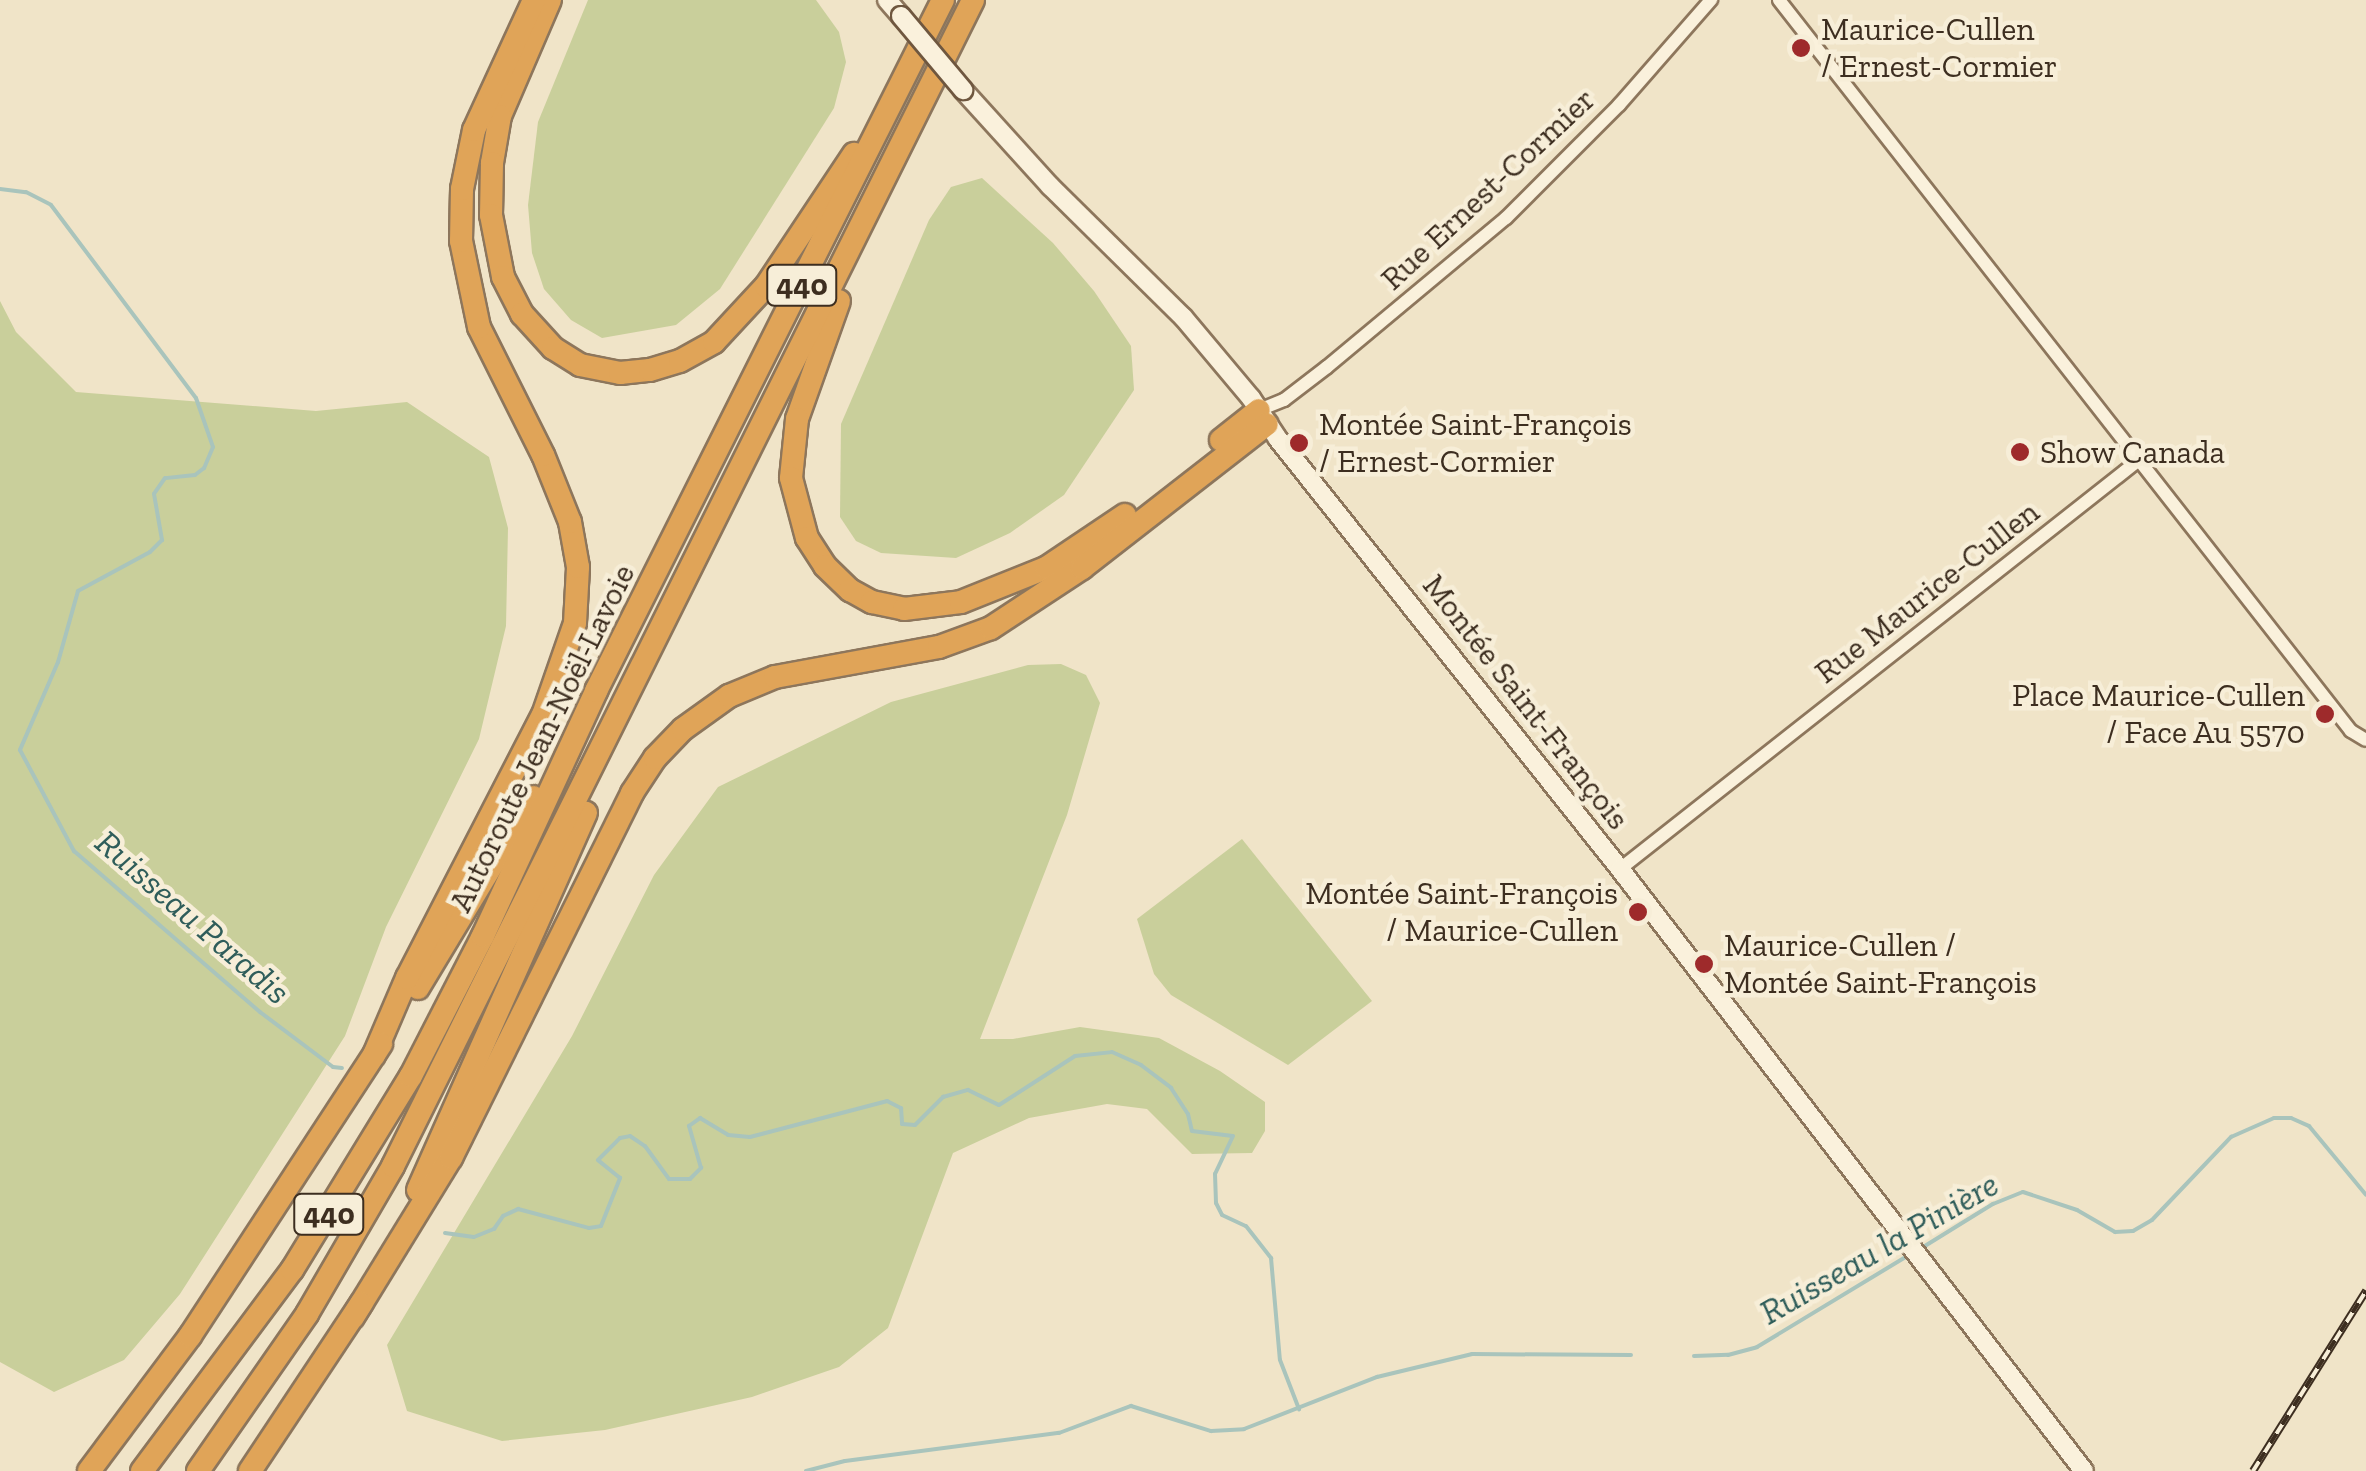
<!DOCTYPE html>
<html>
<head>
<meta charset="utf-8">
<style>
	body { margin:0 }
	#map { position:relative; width:2366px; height:1471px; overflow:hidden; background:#f0e4c8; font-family:"Zilla Slab",serif }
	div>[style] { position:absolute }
	.green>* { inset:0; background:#c9cf9b }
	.stream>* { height:4px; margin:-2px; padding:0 2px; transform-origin:2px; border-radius:2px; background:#a9c4bc }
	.roads { filter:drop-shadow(2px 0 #8d765c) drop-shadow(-2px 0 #8d765c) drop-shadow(0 2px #8d765c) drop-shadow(0 -2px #8d765c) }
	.street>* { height:12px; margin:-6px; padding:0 6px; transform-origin:6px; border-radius:6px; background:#faf1dc }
	.secondary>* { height:18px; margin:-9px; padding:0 9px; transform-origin:9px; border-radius:9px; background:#faf1dc }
	.highway>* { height:22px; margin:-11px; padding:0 11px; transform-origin:11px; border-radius:11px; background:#e0a458 }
	.rail>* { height:8px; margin-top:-4px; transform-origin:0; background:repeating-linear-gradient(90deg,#f7eed8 0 11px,#3d2e20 0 22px); box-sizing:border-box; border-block:2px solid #3d2e20 }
	.bridges { filter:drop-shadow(2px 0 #6f573f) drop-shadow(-2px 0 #6f573f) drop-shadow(0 2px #6f573f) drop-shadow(0 -2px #6f573f) }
	.secondary-bridge>* { height:18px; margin:-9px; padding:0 9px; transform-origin:9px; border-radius:9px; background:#faf1dc }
	.dots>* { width:28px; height:28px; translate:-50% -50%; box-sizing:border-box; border:5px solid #f7eed8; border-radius:50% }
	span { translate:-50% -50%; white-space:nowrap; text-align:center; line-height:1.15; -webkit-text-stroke:9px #f7eed8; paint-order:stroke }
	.shield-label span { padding:2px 8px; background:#f7eed8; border:2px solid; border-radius:8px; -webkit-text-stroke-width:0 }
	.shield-label { font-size:30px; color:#3d2e20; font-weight:700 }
	.poi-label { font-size:32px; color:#3d2e20 }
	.left { translate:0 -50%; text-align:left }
	.right { translate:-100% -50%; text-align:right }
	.street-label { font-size:32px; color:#3d2e20 }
	.water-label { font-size:35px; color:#2f5d5a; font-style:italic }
</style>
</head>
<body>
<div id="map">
	<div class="green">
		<i style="clip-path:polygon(588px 0,816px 0,839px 32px,846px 62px,834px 108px,720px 289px,676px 325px,602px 338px,571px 320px,544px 289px,532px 253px,528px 205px,538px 122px)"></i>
		<i style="clip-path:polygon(982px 178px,1053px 243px,1094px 291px,1131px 346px,1134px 390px,1064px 495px,1010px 533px,956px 558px,881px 553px,856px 541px,840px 517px,841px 424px,929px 220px,951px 187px)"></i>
		<i style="clip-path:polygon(0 301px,16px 332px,76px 392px,316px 411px,407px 402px,489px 457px,508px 528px,506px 626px,479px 739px,386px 927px,345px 1036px,180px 1294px,124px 1360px,54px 1392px,0 1362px)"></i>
		<i style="clip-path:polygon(1061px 664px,1086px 675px,1100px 703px,1067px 815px,980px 1039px,1013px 1039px,1080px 1027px,1159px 1038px,1220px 1071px,1265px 1102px,1265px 1131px,1252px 1153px,1192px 1154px,1147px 1109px,1107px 1104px,1029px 1118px,953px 1153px,888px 1328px,839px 1367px,752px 1397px,605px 1430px,502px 1441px,407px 1411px,387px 1345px,572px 1036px,654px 875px,718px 787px,891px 702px,1028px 665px)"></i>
		<i style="clip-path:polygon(1242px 839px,1372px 1001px,1288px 1065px,1171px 995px,1154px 974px,1137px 919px)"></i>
	</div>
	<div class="stream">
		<i style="left:0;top:189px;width:26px;rotate:7deg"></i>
		<i style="left:26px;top:192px;width:28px;rotate:27deg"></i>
		<i style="left:51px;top:205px;width:241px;rotate:53.1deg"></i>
		<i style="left:196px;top:398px;width:52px;rotate:70.9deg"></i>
		<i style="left:213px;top:447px;width:23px;rotate:113deg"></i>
		<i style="left:204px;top:468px;width:11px;rotate:142deg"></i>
		<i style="left:195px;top:475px;width:30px;rotate:174deg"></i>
		<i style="left:165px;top:478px;width:19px;rotate:125deg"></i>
		<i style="left:154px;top:494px;width:47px;rotate:80.1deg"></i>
		<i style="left:162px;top:540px;width:17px;rotate:135deg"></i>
		<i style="left:150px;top:552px;width:82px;rotate:151.6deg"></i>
		<i style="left:78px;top:591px;width:74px;rotate:105.7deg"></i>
		<i style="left:58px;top:662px;width:96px;rotate:113.4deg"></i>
		<i style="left:20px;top:750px;width:115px;rotate:61.9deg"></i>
		<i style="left:74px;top:851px;width:246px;rotate:40.9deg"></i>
		<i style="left:260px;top:1012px;width:91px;rotate:37deg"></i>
		<i style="left:333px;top:1067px;width:9px;rotate:6deg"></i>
		<i style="left:445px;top:1233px;width:29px;rotate:8deg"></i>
		<i style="left:474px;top:1237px;width:22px;rotate:-22deg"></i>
		<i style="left:494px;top:1229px;width:16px;rotate:-55deg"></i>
		<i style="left:503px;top:1216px;width:17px;rotate:-25deg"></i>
		<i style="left:518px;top:1209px;width:73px;rotate:15deg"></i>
		<i style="left:589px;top:1228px;width:12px;rotate:-9deg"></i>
		<i style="left:601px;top:1226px;width:52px;rotate:-68.4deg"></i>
		<i style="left:620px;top:1178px;width:28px;rotate:-141deg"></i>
		<i style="left:598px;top:1160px;width:31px;rotate:-45deg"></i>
		<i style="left:620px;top:1138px;width:10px;rotate:-11deg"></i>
		<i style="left:630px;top:1136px;width:18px;rotate:34deg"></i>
		<i style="left:645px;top:1146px;width:41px;rotate:54deg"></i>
		<i style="left:669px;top:1179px;width:21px"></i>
		<i style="left:690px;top:1179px;width:16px;rotate:-45deg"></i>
		<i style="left:701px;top:1168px;width:44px;rotate:-105.9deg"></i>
		<i style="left:689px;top:1126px;width:14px;rotate:-36deg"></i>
		<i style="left:700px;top:1118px;width:33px;rotate:31deg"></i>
		<i style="left:728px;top:1135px;width:22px;rotate:5deg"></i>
		<i style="left:750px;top:1137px;width:142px;rotate:-14.7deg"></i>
		<i style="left:887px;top:1101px;width:16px;rotate:27deg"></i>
		<i style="left:901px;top:1108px;width:16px;rotate:86deg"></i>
		<i style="left:902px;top:1124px;width:13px;rotate:4deg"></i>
		<i style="left:915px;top:1125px;width:40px;rotate:-45deg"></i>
		<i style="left:943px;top:1097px;width:26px;rotate:-16deg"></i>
		<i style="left:968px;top:1090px;width:34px;rotate:26deg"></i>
		<i style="left:999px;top:1105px;width:90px;rotate:-32.8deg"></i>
		<i style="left:1075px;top:1056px;width:37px;rotate:-6deg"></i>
		<i style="left:1112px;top:1052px;width:32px;rotate:24deg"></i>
		<i style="left:1141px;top:1065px;width:38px;rotate:37deg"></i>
		<i style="left:1171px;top:1088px;width:31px;rotate:57deg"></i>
		<i style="left:1188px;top:1114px;width:17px;rotate:77deg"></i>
		<i style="left:1192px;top:1131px;width:41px;rotate:7deg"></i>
		<i style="left:1233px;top:1136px;width:42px;rotate:115.3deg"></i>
		<i style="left:1215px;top:1174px;width:29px;rotate:88deg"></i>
		<i style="left:1216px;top:1203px;width:13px;rotate:63deg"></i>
		<i style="left:1222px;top:1215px;width:26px;rotate:25deg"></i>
		<i style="left:1246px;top:1226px;width:41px;rotate:52deg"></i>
		<i style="left:1271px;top:1258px;width:102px;rotate:85deg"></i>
		<i style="left:1280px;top:1360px;width:53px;rotate:68.8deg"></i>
		<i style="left:1920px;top:1249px;width:86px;rotate:-31.7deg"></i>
		<i style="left:1993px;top:1204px;width:32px;rotate:-22deg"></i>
		<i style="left:2023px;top:1192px;width:57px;rotate:18.4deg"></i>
		<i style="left:2077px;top:1210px;width:44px;rotate:30.1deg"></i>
		<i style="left:2115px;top:1232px;width:18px;rotate:-3deg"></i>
		<i style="left:2133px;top:1231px;width:22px;rotate:-30deg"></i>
		<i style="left:2152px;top:1220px;width:115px;rotate:-46.4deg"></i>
		<i style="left:2231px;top:1137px;width:47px;rotate:-23.8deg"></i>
		<i style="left:2274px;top:1118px;width:17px"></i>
		<i style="left:2291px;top:1118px;width:20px;rotate:24deg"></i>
		<i style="left:2309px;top:1126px;width:89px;rotate:50.4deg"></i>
		<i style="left:1694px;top:1356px;width:34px;rotate:-2deg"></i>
		<i style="left:1728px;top:1355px;width:30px;rotate:-15deg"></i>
		<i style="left:1757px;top:1347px;width:181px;rotate:-31.2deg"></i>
		<i style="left:806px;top:1471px;width:40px;rotate:-14.4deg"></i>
		<i style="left:845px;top:1461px;width:216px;rotate:-7.5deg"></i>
		<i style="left:1059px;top:1433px;width:77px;rotate:-20.6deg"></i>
		<i style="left:1131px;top:1406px;width:84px;rotate:17.4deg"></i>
		<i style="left:1211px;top:1431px;width:33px;rotate:-3deg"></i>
		<i style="left:1244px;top:1429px;width:143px;rotate:-21.4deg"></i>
		<i style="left:1377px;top:1377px;width:98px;rotate:-13.6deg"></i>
		<i style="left:1472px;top:1354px;width:159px;rotate:0.4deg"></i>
	</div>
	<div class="roads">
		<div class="street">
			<i style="left:1779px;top:0;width:928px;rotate:51.96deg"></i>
			<i style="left:2351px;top:731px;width:17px;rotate:31deg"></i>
			<i style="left:1259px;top:410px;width:27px;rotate:-22deg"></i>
			<i style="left:1284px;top:400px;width:54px;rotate:-37.5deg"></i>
			<i style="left:1327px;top:367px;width:233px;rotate:-39.8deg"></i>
			<i style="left:1506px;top:218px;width:160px;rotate:-45deg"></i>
			<i style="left:1619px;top:105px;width:140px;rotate:-48.8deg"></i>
			<i style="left:1620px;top:869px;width:661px;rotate:-38.24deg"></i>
		</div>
		<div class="secondary">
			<i style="left:887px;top:0;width:21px;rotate:49deg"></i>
			<i style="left:963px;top:90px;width:130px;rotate:47.8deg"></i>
			<i style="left:1050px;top:186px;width:187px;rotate:44.6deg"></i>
			<i style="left:1183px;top:317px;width:106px;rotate:50deg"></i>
			<i style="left:1251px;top:398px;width:49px;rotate:56.6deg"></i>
			<i style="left:1278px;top:439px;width:549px;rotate:51.5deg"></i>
			<i style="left:1620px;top:869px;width:760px;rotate:52.38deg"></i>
		</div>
		<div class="highway">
			<i style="left:550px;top:0;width:126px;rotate:113.3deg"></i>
			<i style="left:500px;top:116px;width:48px;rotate:99.7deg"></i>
			<i style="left:492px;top:163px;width:52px;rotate:91.1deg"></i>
			<i style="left:491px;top:215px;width:63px;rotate:79deg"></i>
			<i style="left:503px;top:277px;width:42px;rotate:62.8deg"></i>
			<i style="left:522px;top:314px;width:46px;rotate:47.6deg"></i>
			<i style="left:553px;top:348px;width:32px;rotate:32deg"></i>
			<i style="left:580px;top:365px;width:41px;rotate:11.3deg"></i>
			<i style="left:620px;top:373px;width:30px;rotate:-6deg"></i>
			<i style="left:650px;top:370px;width:31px;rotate:-17deg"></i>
			<i style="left:680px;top:361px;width:39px;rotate:-29deg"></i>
			<i style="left:714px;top:342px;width:76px;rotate:-47.1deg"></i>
			<i style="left:766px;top:286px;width:159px;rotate:-56.3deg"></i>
			<i style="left:839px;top:301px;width:125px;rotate:109.6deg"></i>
			<i style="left:797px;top:419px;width:59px;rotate:95.8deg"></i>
			<i style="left:791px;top:478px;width:62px;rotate:75.1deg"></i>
			<i style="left:807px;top:538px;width:33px;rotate:57deg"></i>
			<i style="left:825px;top:566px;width:35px;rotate:44deg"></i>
			<i style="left:850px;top:590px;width:25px;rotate:29deg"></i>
			<i style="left:872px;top:602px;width:33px;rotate:12deg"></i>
			<i style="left:904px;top:609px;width:57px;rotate:-7deg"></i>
			<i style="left:961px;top:602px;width:92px;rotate:-21.8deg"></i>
			<i style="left:1046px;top:568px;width:95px;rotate:-33.9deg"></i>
			<i style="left:1221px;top:440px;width:48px;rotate:-38.3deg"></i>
			<i style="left:418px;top:988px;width:223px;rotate:-58.9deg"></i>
			<i style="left:374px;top:1055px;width:84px;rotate:-66.8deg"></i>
			<i style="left:407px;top:978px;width:296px;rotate:-62.7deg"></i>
			<i style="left:543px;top:715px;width:97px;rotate:-70.8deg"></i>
			<i style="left:575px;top:623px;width:56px;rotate:-86.9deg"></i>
			<i style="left:578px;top:567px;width:46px;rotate:-100.1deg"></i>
			<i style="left:570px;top:522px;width:72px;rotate:-111.9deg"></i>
			<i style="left:543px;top:455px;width:143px;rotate:-116.6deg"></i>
			<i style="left:479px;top:327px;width:88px;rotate:-101.8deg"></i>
			<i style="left:461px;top:241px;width:52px;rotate:-88.9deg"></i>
			<i style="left:462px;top:189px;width:60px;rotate:-78.5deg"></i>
			<i style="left:474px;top:130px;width:143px;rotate:-65.2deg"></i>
			<i style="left:418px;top:1190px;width:413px;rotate:-66deg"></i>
			<i style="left:353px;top:1317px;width:187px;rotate:-58.4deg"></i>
			<i style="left:451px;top:1158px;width:407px;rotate:-63.6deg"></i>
			<i style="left:632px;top:793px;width:42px;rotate:-56.7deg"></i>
			<i style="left:655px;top:758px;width:40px;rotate:-46deg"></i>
			<i style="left:683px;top:729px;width:57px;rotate:-35.7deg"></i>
			<i style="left:729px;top:696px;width:50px;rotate:-22.4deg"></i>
			<i style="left:775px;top:677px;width:167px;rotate:-10.4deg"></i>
			<i style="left:939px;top:647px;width:55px;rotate:-20.1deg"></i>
			<i style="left:991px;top:628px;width:109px;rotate:-33.4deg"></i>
			<i style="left:1082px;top:568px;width:234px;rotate:-37.9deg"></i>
			<i style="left:89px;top:1471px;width:169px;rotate:-53.2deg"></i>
			<i style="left:190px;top:1336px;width:349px;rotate:-56.8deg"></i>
			<i style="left:142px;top:1471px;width:251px;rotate:-53.3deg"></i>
			<i style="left:292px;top:1270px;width:228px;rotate:-58.5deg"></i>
			<i style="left:411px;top:1076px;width:157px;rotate:-62.8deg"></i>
			<i style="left:483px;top:936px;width:270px;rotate:-65.2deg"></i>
			<i style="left:596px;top:691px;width:773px;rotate:-63.34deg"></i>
			<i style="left:198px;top:1471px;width:191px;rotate:-55.2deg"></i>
			<i style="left:307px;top:1314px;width:171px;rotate:-59.8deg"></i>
			<i style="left:393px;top:1166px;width:1302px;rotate:-63.55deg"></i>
			<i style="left:250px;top:1471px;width:201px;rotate:-56.4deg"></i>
		</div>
	</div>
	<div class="rail">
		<i style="left:2253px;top:1471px;width:213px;rotate:-57.9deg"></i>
	</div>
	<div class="bridges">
		<div class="secondary-bridge">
			<i style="left:901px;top:16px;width:97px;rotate:50deg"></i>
		</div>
	</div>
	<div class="dots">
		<i style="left:1801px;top:48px;background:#9e2a2b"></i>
		<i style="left:1299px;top:443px;background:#9e2a2b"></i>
		<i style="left:2020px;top:452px;background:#9e2a2b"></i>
		<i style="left:2325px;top:714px;background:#9e2a2b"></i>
		<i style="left:1638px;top:912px;background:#9e2a2b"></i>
		<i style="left:1704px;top:964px;background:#9e2a2b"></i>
	</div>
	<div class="shield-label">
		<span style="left:802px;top:285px">440</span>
		<span style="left:329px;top:1214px">440</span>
	</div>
	<div class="poi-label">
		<span class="left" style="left:1821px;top:48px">Maurice-Cullen<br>/ Ernest-Cormier</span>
		<span class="left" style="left:1319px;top:443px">Montée Saint-François<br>/ Ernest-Cormier</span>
		<span class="left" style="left:2040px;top:452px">Show Canada</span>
		<span class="right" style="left:2305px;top:714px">Place Maurice-Cullen<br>/ Face Au 5570</span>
		<span class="right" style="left:1618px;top:912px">Montée Saint-François<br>/ Maurice-Cullen</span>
		<span class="left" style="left:1724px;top:964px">Maurice-Cullen /<br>Montée Saint-François</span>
	</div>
	<div class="street-label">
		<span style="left:1488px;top:189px;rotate:-43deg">Rue Ernest-Cormier</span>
		<span style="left:1927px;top:592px;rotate:-38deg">Rue Maurice-Cullen</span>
		<span style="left:1526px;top:702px;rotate:52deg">Montée Saint-François</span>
		<span style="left:542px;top:738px;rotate:-64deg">Autoroute Jean-Noël-Lavoie</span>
	</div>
	<div class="water-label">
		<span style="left:193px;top:917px;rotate:41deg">Ruisseau Paradis</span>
		<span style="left:1879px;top:1248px;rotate:-30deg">Ruisseau la Pinière</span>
	</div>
</div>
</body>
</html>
